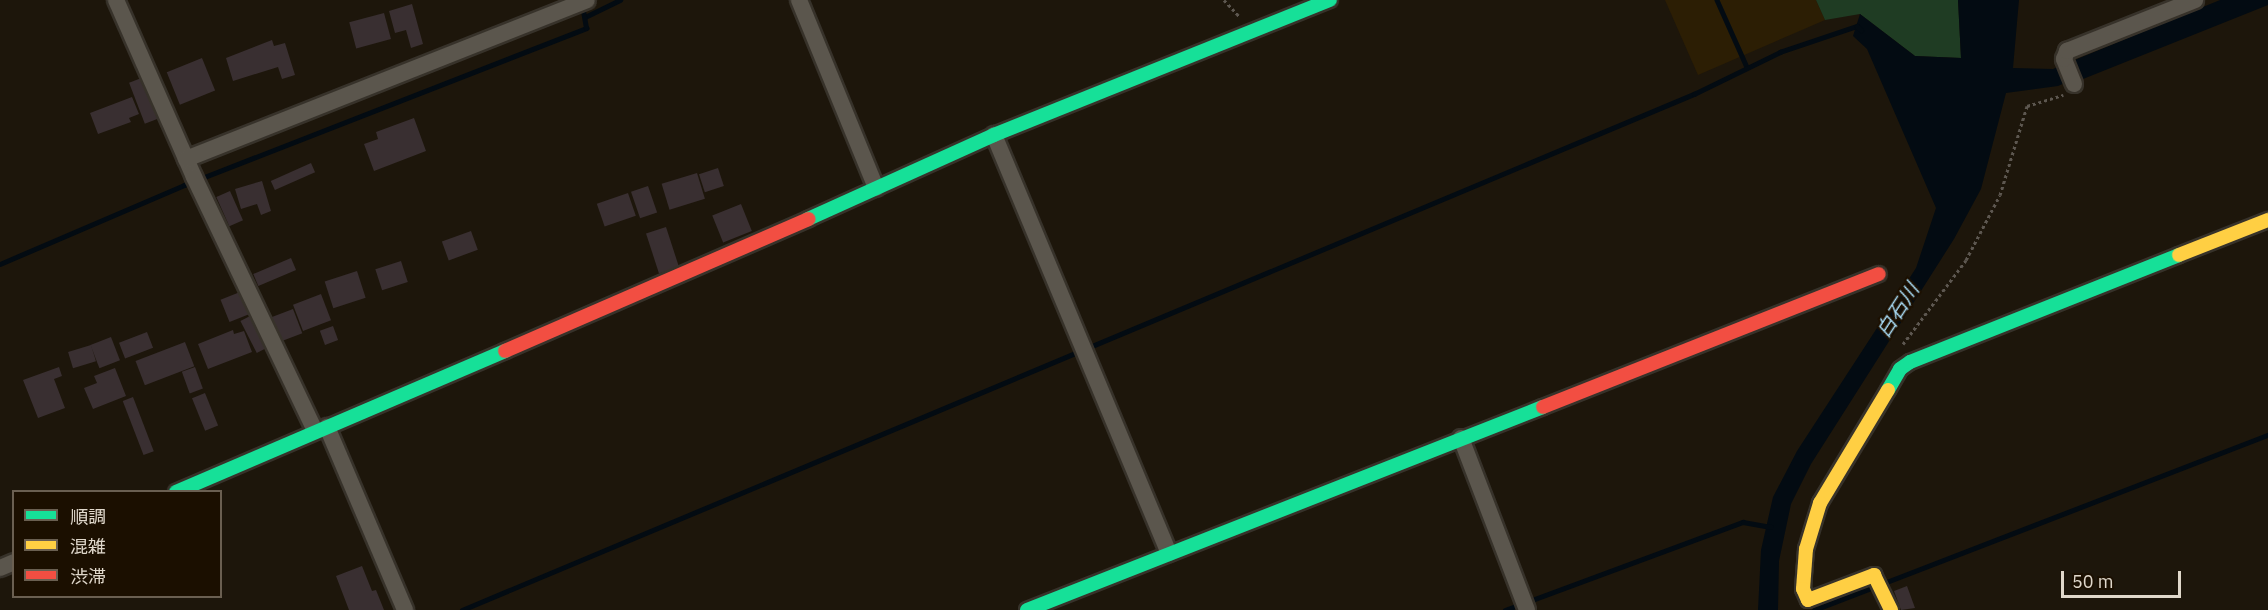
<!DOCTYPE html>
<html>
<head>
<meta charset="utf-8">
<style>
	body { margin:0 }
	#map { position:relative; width:2268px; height:610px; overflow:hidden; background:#1d160b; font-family:"IBM Plex Sans","Noto Sans JP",sans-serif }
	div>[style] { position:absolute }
	.built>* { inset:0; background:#2c1e04 }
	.green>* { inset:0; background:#1f3c23 }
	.water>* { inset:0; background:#030b12 }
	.stream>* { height:4.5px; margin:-2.25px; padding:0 2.25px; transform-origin:2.25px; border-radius:2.25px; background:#030b12 }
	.building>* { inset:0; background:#392f31; transform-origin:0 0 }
	.path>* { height:3px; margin-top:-1.5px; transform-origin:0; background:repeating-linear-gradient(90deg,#5d5750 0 3px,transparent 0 6px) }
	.roads { filter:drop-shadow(2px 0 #37322a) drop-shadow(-2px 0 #37322a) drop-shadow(0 2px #37322a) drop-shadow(0 -2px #37322a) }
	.street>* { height:16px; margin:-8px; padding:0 8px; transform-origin:8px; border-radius:8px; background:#5b564d }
	.fast>* { height:14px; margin:-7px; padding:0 7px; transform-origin:7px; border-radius:7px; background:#16e098 }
	.slow>* { height:14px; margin:-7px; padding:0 7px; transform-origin:7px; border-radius:7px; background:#ffcf43 }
	.jam>* { height:14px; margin:-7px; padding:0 7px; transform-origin:7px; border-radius:7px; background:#f24e42 }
	span { translate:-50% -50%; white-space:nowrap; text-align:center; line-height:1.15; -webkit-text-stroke:4.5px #1b0f00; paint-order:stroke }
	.water-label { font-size:20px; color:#a8dbf5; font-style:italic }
	.legend { position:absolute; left:12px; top:490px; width:210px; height:108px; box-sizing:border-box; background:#1b0f00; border:2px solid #6a5f51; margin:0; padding:8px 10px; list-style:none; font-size:18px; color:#e0d8cb }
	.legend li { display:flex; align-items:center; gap:12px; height:30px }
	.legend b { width:30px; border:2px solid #6a5f51 }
	.scale { position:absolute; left:2061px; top:571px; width:120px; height:27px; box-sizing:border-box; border:3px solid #e0d8cb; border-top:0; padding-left:8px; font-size:18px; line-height:21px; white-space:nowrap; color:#e0d8cb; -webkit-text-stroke:4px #1b0f00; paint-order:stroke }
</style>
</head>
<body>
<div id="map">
	<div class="built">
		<i style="clip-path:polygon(1665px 0,1816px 0,1825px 20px,1698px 75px)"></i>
	</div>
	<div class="green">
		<i style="clip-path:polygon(1816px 0,1958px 0,1961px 58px,1915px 56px,1860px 14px,1825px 20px)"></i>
	</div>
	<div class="water">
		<i style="clip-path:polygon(1958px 0,2019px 0,2013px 68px,2053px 69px,2220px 0,2268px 0,2268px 5px,2083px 79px,2081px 76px,2058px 86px,2006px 93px,1981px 189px,1954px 239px,1811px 464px,1791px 504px,1779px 561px,1778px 610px,1758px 610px,1761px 550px,1773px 497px,1797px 451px,1916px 268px,1936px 208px,1867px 49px,1853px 36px,1860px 14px,1915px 56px,1961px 58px)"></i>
	</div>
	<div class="stream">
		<i style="left:1717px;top:0;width:73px;rotate:65.9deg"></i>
		<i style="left:585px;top:17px;width:39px;rotate:-26deg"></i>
		<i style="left:0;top:264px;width:200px;rotate:-23.2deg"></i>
		<i style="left:184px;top:185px;width:432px;rotate:-21.3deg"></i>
		<i style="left:586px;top:28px;width:22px;rotate:-100deg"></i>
		<i style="left:1884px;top:583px;width:412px;rotate:-21.1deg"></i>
		<i style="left:462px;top:610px;width:1336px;rotate:-22.73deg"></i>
		<i style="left:1694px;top:94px;width:96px;rotate:-26deg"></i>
		<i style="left:1780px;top:52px;width:81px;rotate:-18.7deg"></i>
		<i style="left:1857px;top:26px;width:6px;rotate:45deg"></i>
		<i style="left:1505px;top:610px;width:254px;rotate:-20.3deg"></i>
		<i style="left:1743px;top:522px;width:28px;rotate:10deg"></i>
		<i style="left:1814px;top:610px;width:61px;rotate:-21.1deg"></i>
	</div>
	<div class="building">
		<i style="clip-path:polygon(412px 4px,423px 44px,411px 48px,406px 30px,395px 33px,389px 11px)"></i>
		<i style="left:384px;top:13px;width:27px;height:36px;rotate:75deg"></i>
		<i style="clip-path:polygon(272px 40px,274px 46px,285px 43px,295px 75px,282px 79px,278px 67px,233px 81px,226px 58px)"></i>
		<i style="left:202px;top:58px;width:35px;height:38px;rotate:68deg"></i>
		<i style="left:144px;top:77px;width:44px;height:16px;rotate:69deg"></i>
		<i style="clip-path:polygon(132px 97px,139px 114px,129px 118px,131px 122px,98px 134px,90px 113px)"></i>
		<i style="clip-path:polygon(414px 118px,426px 151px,374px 171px,364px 144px,378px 139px,376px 132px)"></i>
		<i style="left:311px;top:163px;width:10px;height:44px;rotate:66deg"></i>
		<i style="left:718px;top:168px;width:19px;height:20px;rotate:72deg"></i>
		<i style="left:697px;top:173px;width:27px;height:37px;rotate:73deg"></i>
		<i style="clip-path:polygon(262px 181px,271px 211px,261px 215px,257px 204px,241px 209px,235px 189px)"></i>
		<i style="left:648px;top:186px;width:28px;height:18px;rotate:71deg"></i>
		<i style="left:230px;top:191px;width:32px;height:15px;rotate:66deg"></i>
		<i style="left:628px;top:193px;width:24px;height:33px;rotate:71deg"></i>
		<i style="left:741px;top:204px;width:29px;height:31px;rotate:68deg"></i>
		<i style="left:666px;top:227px;width:42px;height:21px;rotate:72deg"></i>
		<i style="left:471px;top:231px;width:20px;height:31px;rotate:70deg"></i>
		<i style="left:291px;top:258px;width:13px;height:41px;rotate:67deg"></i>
		<i style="left:401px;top:261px;width:22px;height:27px;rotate:72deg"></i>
		<i style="left:357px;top:271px;width:28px;height:34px;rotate:72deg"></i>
		<i style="left:240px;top:292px;width:24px;height:21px;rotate:68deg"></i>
		<i style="left:321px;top:294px;width:28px;height:30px;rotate:69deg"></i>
		<i style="left:293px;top:309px;width:26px;height:26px;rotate:69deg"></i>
		<i style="left:252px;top:315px;width:36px;height:13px;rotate:63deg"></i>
		<i style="left:333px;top:326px;width:15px;height:14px;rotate:70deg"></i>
		<i style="clip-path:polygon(233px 330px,234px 334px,244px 331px,252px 352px,208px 369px,198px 344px)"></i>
		<i style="left:147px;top:332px;width:17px;height:30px;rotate:69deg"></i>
		<i style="left:111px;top:337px;width:25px;height:22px;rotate:69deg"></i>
		<i style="left:185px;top:342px;width:26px;height:53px;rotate:69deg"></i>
		<i style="left:91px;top:345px;width:17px;height:24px;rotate:73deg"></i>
		<i style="clip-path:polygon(59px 367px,62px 376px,54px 379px,65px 408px,38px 418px,23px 380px)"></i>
		<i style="left:195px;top:367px;width:23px;height:14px;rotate:70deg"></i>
		<i style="clip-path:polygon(115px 368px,126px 396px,93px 409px,84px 388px,97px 383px,94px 376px)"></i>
		<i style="left:205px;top:393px;width:35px;height:14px;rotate:68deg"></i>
		<i style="left:133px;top:397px;width:58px;height:11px;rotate:69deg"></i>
		<i style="clip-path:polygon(362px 566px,372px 591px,376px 590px,384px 610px,349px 610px,336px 576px)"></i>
		<i style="clip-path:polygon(1907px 586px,1915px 608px,1901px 610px,1894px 591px)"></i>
	</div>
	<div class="path">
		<i style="left:1224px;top:0;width:23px;rotate:47deg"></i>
		<i style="left:1903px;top:344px;width:105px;rotate:-53.1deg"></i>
		<i style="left:1966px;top:260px;width:73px;rotate:-62.4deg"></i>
		<i style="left:2000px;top:195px;width:93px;rotate:-73.1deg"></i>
		<i style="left:2027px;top:106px;width:38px;rotate:-17deg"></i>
	</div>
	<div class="roads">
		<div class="street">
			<i style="left:116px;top:0;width:193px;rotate:66.2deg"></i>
			<i style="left:194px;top:177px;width:281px;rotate:64.5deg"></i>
			<i style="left:799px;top:0;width:203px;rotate:67.7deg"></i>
			<i style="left:2074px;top:84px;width:27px;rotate:-112deg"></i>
			<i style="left:2064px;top:59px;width:9px;rotate:-69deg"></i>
			<i style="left:2067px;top:51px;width:138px;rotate:-21.7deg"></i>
			<i style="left:994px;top:135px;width:453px;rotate:67.3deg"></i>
			<i style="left:186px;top:159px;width:431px;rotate:-21.6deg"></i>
			<i style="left:327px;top:427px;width:199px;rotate:66.9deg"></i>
			<i style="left:1461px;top:438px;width:184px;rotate:69deg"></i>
			<i style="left:0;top:568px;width:15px;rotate:-23deg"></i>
		</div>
		<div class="fast">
			<i style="left:808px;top:219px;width:204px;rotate:-24.3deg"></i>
			<i style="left:994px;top:135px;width:362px;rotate:-21.9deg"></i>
			<i style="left:1888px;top:390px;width:24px;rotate:-60deg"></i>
			<i style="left:1900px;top:369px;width:12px;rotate:-35deg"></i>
			<i style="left:1910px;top:362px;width:289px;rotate:-21.7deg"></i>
			<i style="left:176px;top:492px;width:358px;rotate:-23.2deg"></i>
			<i style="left:1027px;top:610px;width:554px;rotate:-21.48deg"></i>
		</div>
		<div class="slow">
			<i style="left:2179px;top:255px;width:96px;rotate:-21.5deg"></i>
			<i style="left:1888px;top:390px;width:132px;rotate:121deg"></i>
			<i style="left:1820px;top:503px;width:48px;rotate:106.9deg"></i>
			<i style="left:1806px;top:549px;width:40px;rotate:94.3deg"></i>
			<i style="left:1803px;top:589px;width:12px;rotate:66deg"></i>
			<i style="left:1808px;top:600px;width:71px;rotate:-20.7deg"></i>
			<i style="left:1874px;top:575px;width:39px;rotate:64deg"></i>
		</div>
		<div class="jam">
			<i style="left:505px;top:351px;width:331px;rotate:-23.5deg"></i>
			<i style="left:1543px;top:407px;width:361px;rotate:-21.6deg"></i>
		</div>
	</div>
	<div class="water-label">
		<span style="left:1897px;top:310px;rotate:-57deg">白石川</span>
	</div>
	<ul class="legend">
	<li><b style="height:8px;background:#16e098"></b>順調</li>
	<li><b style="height:8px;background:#ffcf43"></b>混雑</li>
	<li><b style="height:8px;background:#f24e42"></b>渋滞</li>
	</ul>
	<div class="scale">50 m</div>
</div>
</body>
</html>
